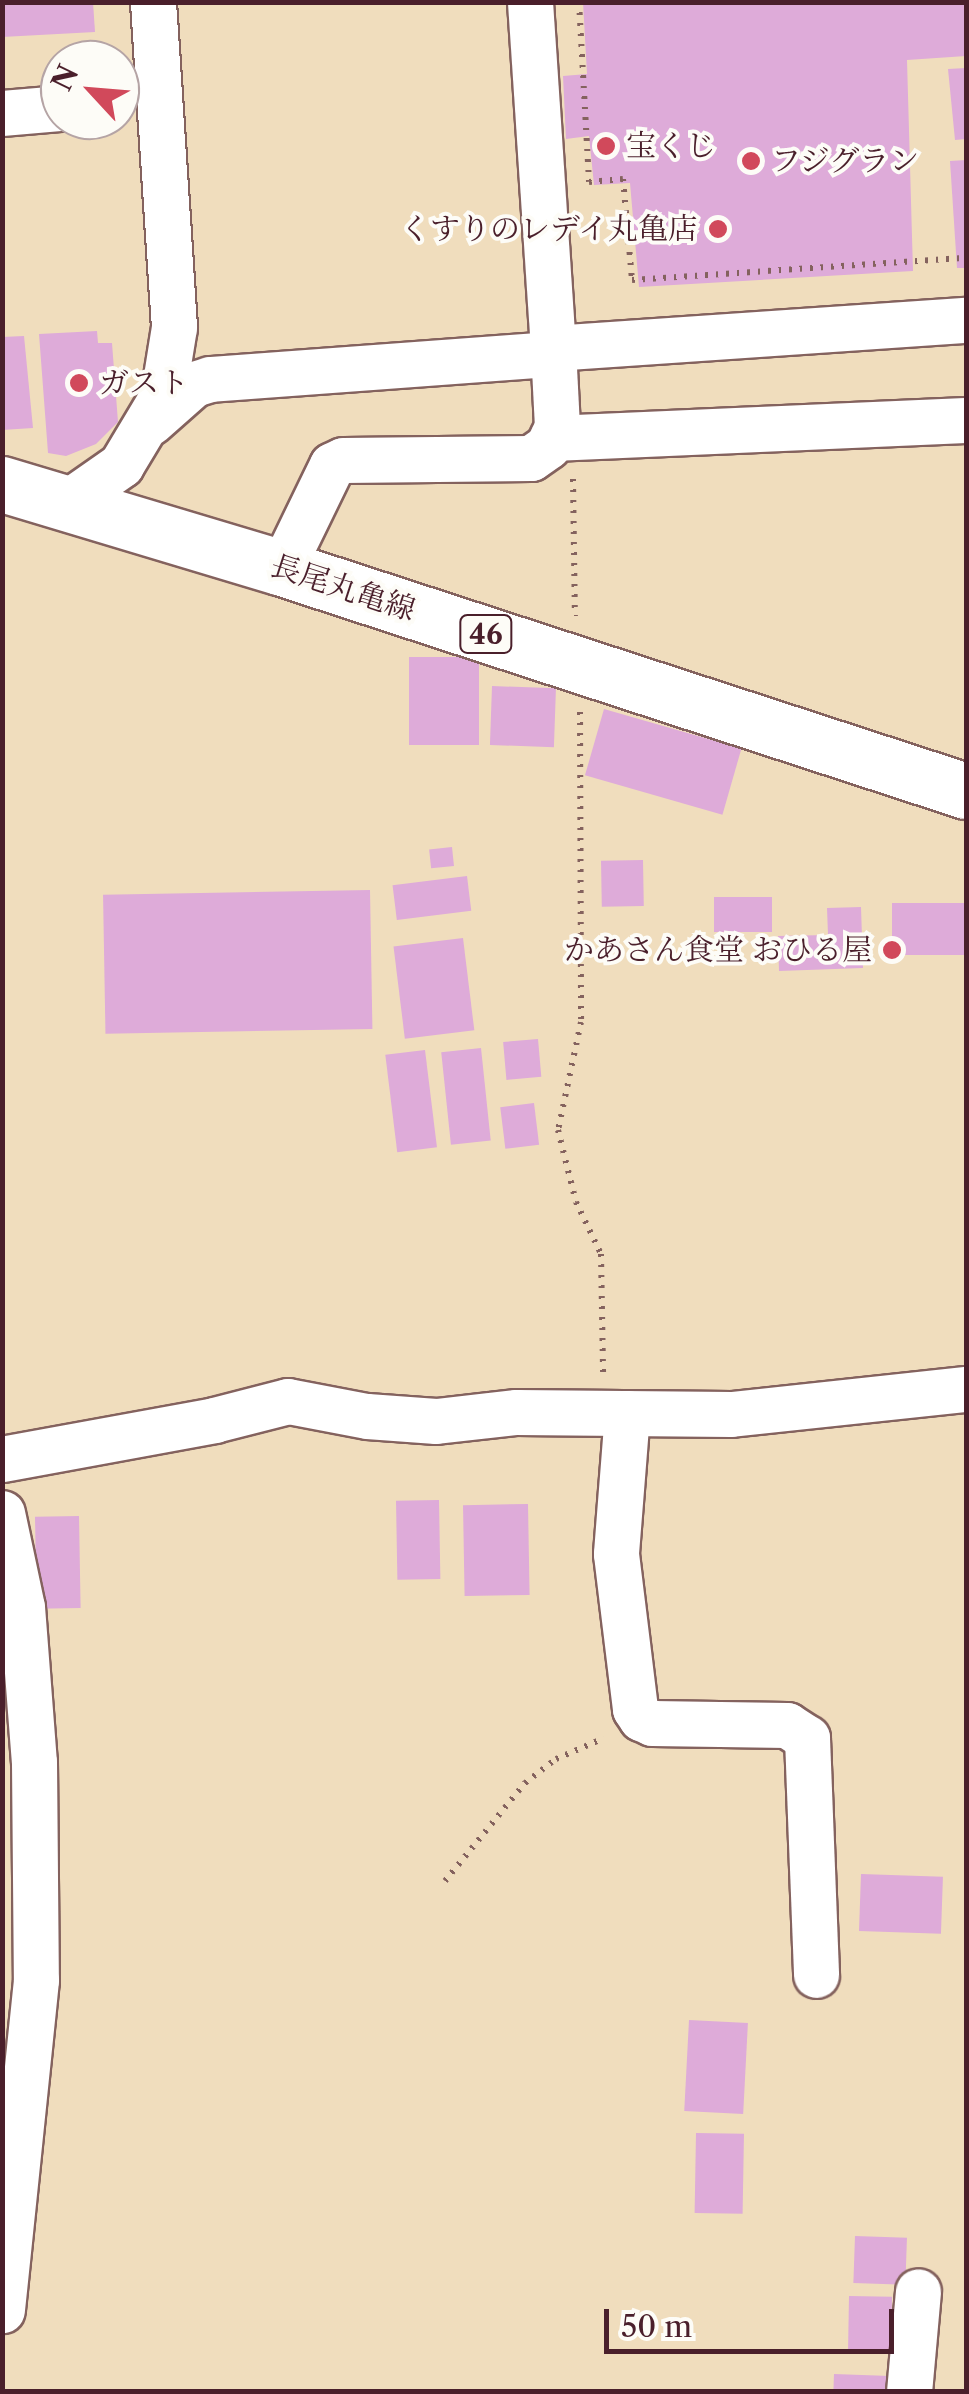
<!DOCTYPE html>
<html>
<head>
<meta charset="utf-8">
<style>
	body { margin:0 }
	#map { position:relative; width:969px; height:2394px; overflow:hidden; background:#f0ddbd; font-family:"Libre Caslon Text","Noto Serif JP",serif }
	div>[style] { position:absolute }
	.building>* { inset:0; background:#deabd9; transform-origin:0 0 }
	.path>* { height:6px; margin-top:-3px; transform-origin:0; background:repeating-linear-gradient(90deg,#84625e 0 2.5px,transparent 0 10.5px) }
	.roads { filter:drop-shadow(2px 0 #84625e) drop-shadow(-2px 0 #84625e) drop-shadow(0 2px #84625e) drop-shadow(0 -2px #84625e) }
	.minor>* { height:45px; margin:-22.5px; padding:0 22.5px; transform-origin:22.5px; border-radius:22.5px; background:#fff }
	.major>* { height:55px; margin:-27.5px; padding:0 27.5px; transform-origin:27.5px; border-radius:27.5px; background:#fff }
	.dots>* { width:28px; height:28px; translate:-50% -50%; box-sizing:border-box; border:5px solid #fdfcf7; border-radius:50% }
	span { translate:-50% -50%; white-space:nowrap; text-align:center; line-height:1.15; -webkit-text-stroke:8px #fdfcf7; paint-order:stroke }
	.shield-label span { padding:2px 8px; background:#fdfcf7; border:2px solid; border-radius:8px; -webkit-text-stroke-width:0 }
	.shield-label { font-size:28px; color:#4a1f2b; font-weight:700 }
	.poi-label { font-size:30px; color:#4a1f2b }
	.left { translate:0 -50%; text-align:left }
	.right { translate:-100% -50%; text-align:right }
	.street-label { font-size:30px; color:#4a1f2b }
	.frame { position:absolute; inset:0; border:5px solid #4a1f2b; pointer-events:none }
	.north { position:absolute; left:40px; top:40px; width:100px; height:100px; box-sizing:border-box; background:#fdfcf7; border:2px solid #b5a4a5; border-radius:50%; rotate:296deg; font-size:28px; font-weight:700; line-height:40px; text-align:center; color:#4a1f2b }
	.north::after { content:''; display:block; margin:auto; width:35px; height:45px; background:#d1495b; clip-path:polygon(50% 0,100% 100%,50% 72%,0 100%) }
	.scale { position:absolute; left:604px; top:2309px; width:290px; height:45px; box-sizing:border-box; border:5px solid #4a1f2b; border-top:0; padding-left:12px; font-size:30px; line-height:35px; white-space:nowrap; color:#4a1f2b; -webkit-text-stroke:8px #fdfcf7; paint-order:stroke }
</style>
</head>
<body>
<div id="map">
	<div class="building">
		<i style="clip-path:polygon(2px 2px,93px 2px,95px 32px,2px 37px)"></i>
		<i style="clip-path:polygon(583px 2px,966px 2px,966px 56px,907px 60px,913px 271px,639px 287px,630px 183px,594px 185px,589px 136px,566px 139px,563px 76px,587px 74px)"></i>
		<i style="clip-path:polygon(966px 68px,966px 139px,955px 140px,948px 69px)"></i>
		<i style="clip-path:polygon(966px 160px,966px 268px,957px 268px,950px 161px)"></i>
		<i style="clip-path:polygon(97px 331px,98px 343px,112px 343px,118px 422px,96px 444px,66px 456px,48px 453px,39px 334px)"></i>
		<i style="clip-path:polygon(24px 336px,33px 428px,2px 430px,2px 337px)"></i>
		<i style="left:409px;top:657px;width:70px;height:88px"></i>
		<i style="left:492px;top:686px;width:64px;height:59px;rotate:2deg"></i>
		<i style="left:604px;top:709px;width:143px;height:69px;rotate:16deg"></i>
		<i style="left:452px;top:847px;width:19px;height:23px;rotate:84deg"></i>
		<i style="left:643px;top:860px;width:46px;height:42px;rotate:89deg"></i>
		<i style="left:467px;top:876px;width:35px;height:75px;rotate:83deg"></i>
		<i style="left:370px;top:890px;width:139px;height:267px;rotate:89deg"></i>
		<i style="left:772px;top:897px;width:35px;height:58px;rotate:90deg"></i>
		<i style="left:966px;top:903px;width:52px;height:74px;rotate:90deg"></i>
		<i style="clip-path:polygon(861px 907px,863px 968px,779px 971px,778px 936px,828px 935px,827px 908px)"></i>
		<i style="left:463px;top:938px;width:93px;height:70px;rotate:83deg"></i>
		<i style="left:538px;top:1039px;width:38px;height:35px;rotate:85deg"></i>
		<i style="left:481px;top:1048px;width:93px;height:40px;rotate:84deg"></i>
		<i style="left:425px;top:1050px;width:98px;height:40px;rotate:83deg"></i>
		<i style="left:534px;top:1103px;width:42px;height:34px;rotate:83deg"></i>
		<i style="left:439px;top:1500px;width:79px;height:43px;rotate:89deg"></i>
		<i style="left:528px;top:1504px;width:91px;height:65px;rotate:89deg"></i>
		<i style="left:79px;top:1516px;width:92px;height:44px;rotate:89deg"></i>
		<i style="left:861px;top:1874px;width:82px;height:57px;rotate:2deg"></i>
		<i style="left:689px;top:2020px;width:59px;height:91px;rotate:3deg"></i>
		<i style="left:696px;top:2133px;width:48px;height:80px;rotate:1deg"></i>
		<i style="left:855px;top:2236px;width:52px;height:47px;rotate:2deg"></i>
		<i style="left:849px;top:2296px;width:43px;height:55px;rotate:1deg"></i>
		<i style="left:834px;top:2374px;width:56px;height:18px;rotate:2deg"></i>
	</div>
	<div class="path">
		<i style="left:579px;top:2px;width:180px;rotate:86.8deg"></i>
		<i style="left:589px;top:182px;width:34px;rotate:-5deg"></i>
		<i style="left:623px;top:179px;width:101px;rotate:84.9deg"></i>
		<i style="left:632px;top:280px;width:335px;rotate:-3.8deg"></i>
		<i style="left:573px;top:479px;width:137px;rotate:89.2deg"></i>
		<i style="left:580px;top:712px;width:310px;rotate:89.8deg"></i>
		<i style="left:581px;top:1022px;width:110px;rotate:102deg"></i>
		<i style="left:558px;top:1130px;width:74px;rotate:76deg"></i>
		<i style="left:576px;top:1202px;width:58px;rotate:64.3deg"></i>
		<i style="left:601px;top:1254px;width:120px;rotate:89deg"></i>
		<i style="left:445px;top:1881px;width:127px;rotate:-50.8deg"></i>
		<i style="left:525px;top:1783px;width:39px;rotate:-38deg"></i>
		<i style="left:556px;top:1759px;width:52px;rotate:-23.6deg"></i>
	</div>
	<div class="roads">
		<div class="minor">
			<i style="left:530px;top:2px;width:347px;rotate:86.2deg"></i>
			<i style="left:553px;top:348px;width:414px;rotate:-3.9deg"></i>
			<i style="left:2px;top:113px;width:58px;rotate:-4.9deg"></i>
			<i style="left:151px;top:422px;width:57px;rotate:-41.5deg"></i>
			<i style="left:194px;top:384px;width:17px;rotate:-17deg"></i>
			<i style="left:210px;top:379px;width:344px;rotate:-4.2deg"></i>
			<i style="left:552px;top:438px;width:414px;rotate:-2.5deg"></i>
			<i style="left:68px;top:502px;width:65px;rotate:-34.9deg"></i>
			<i style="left:121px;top:465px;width:82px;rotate:-59deg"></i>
			<i style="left:163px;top:395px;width:69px;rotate:-80.8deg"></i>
			<i style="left:174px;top:327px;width:326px;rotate:-93.7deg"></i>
			<i style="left:282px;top:568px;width:114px;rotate:-64.1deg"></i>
			<i style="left:332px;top:465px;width:12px;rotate:-24deg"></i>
			<i style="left:343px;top:460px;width:188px;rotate:-0.6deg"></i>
			<i style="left:531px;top:458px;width:21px;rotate:-35deg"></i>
			<i style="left:548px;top:446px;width:21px;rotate:-65deg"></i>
			<i style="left:557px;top:427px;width:79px;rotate:-92.9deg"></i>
			<i style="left:627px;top:1413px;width:141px;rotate:94.5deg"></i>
			<i style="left:616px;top:1554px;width:156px;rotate:83deg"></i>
			<i style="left:635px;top:1709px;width:11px;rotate:56deg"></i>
			<i style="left:641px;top:1718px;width:12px;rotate:24deg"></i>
			<i style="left:652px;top:1723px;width:135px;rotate:0.8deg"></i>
			<i style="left:787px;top:1725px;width:24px;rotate:33deg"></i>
			<i style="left:807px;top:1738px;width:237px;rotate:87.8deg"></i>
			<i style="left:2px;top:1459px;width:216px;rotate:-10.4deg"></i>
			<i style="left:214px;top:1420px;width:76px;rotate:-14.4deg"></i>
			<i style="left:288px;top:1401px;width:80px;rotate:10.8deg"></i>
			<i style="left:367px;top:1416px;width:69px;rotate:4.1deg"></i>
			<i style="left:436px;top:1421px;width:81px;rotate:-6.4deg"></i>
			<i style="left:516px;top:1412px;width:215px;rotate:0.5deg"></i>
			<i style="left:731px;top:1414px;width:236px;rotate:-6.1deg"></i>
			<i style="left:2px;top:1513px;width:96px;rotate:78deg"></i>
			<i style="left:22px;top:1607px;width:155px;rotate:85.6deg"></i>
			<i style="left:34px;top:1762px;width:218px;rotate:89.5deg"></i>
			<i style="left:36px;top:1980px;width:332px;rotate:95.9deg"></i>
			<i style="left:909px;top:2392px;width:101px;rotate:-84.9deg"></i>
		</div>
		<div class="major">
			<i style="left:2px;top:484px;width:292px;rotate:16.7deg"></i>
			<i style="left:282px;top:568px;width:719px;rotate:18.06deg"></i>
		</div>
	</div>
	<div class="dots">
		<i style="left:606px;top:146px;background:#d1495b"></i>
		<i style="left:751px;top:161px;background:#d1495b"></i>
		<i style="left:718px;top:229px;background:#d1495b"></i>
		<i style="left:79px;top:383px;background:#d1495b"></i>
		<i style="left:892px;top:950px;background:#d1495b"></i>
	</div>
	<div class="shield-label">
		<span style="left:486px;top:634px">46</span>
	</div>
	<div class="poi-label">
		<span class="left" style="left:626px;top:146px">宝くじ</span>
		<span class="left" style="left:771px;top:161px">フジグラン</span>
		<span class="right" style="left:698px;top:229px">くすりのレデイ丸亀店</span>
		<span class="left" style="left:99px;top:383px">ガスト</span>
		<span class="right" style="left:872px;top:950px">かあさん食堂 おひる屋</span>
	</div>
	<div class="street-label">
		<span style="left:343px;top:588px;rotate:18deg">長尾丸亀線</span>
	</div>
	<div class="frame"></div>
	<div class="north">N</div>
	<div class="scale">50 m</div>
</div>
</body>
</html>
